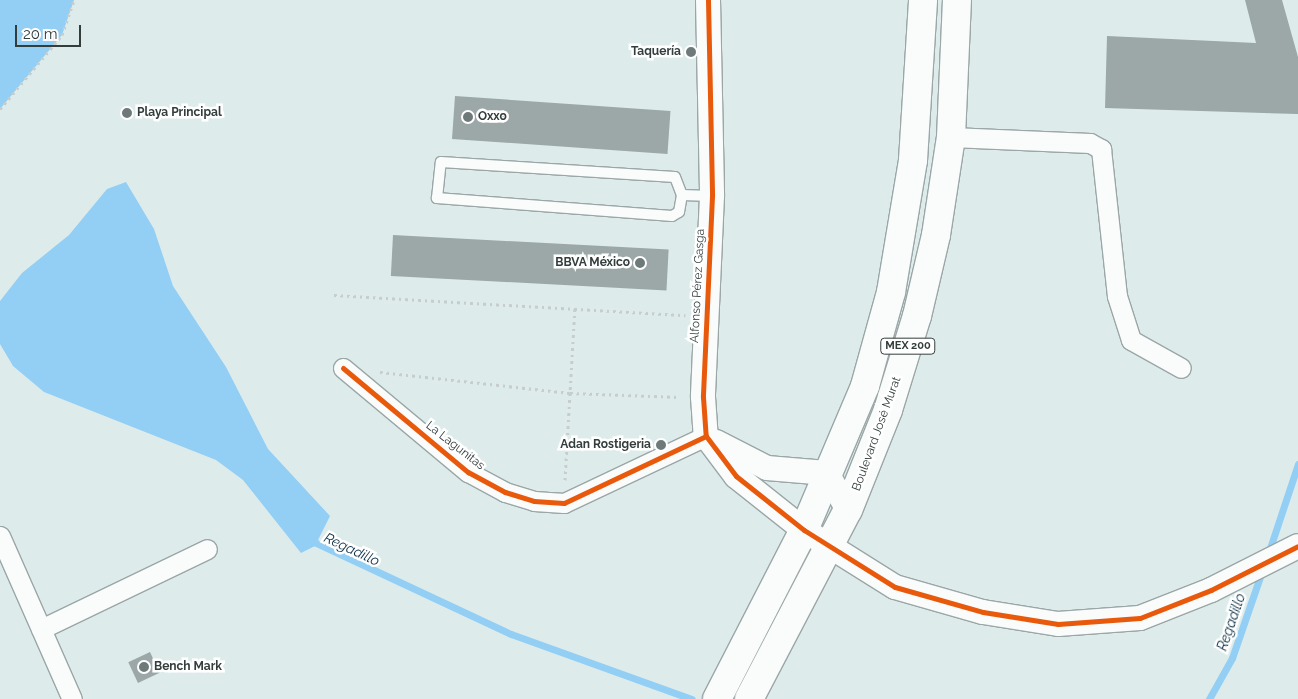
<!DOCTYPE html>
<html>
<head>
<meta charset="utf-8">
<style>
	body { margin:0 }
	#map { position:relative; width:1298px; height:699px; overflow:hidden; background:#ddeceb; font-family:Raleway,sans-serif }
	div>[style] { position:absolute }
	.water>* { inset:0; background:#93cef4 }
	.stream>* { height:7px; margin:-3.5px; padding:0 3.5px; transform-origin:3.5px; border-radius:3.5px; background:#93cef4 }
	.building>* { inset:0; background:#9ca7a8; transform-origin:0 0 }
	.path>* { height:3px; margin-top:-1.5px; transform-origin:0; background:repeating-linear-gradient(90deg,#c7cccc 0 2.5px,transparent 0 6.5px) }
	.roads { filter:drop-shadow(1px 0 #9ba6a6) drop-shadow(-1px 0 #9ba6a6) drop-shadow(0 1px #9ba6a6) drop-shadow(0 -1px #9ba6a6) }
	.service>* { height:10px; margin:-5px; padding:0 5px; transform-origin:5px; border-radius:5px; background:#fafcfc }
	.minor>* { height:19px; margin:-9.5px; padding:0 9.5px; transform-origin:9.5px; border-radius:9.5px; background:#fafcfc }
	.tertiary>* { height:24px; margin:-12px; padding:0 12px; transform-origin:12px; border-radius:12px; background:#fafcfc }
	.trunk>* { height:28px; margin:-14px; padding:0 14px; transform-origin:14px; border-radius:14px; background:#fafcfc }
	.cycleway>* { height:5px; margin:-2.5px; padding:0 2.5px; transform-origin:2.5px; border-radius:2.5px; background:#e8590c }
	.dots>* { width:14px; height:14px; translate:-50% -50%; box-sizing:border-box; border:2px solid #fff; border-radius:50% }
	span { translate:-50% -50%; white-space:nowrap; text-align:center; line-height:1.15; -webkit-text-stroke:5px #fff; paint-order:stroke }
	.shield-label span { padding:1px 4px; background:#fff; border:1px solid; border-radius:4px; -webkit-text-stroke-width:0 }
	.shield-label { font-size:11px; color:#323d3c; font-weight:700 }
	.poi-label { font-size:12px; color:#323d3c; font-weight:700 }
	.right { translate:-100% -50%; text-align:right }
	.left { translate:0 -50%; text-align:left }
	.street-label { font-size:12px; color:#323d3c }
	.water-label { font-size:14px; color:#0c2f45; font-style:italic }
	.scale { position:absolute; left:15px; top:25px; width:66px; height:22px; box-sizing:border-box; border:2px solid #323d3c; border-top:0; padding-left:6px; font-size:15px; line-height:18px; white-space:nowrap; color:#323d3c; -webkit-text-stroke:4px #fff; paint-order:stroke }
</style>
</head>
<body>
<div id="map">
	<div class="water">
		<i style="clip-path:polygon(0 0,74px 0,62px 35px,0 109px)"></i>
		<i style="clip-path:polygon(126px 182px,154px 229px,173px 286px,226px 367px,268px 449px,330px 516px,315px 546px,301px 553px,243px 480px,216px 460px,44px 392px,13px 366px,0 344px,0 301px,22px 273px,69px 235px,107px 189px)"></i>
	</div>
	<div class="stream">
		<i style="left:310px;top:540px;width:222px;rotate:25.1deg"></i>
		<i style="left:511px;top:634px;width:192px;rotate:19.8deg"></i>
		<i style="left:1268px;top:554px;width:95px;rotate:-71.6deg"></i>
		<i style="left:1209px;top:699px;width:47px;rotate:-60.7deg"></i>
		<i style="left:1232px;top:658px;width:92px;rotate:-71deg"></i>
	</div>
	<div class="building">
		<i style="clip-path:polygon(1245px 0,1282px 0,1298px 57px,1298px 114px,1105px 108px,1107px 36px,1256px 43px)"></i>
		<i style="left:455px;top:96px;width:216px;height:43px;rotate:4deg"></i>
		<i style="left:393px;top:235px;width:276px;height:41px;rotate:3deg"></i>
		<i style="left:150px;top:652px;width:23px;height:24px;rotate:65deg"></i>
	</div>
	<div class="path">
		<i style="left:0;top:109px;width:97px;rotate:-50deg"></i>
		<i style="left:62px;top:35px;width:37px;rotate:-71deg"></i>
		<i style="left:334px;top:295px;width:352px;rotate:3.3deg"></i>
		<i style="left:380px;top:372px;width:191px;rotate:6.3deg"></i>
		<i style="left:570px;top:393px;width:110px;rotate:2.1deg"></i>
		<i style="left:565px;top:480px;width:172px;rotate:-86.7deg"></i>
	</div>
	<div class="roads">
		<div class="service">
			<i style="left:441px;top:162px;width:234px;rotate:3.7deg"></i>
			<i style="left:675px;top:177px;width:19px;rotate:69deg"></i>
			<i style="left:682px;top:195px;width:17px;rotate:100deg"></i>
			<i style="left:679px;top:212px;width:8px;rotate:150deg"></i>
			<i style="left:672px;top:216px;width:236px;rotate:-175.6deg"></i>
			<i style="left:437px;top:198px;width:36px;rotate:-84deg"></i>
			<i style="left:682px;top:195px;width:30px;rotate:2deg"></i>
		</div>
		<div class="minor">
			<i style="left:951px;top:137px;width:139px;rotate:2.5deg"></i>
			<i style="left:1090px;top:143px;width:13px;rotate:29deg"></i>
			<i style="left:1101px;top:149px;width:148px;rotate:83.8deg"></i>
			<i style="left:1117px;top:296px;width:46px;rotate:72.3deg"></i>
			<i style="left:1131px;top:340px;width:57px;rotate:29.2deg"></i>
			<i style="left:343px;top:368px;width:163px;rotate:39.8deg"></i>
			<i style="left:468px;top:472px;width:42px;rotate:28.4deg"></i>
			<i style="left:505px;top:492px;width:30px;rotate:17deg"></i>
			<i style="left:534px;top:501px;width:30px;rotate:4deg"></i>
			<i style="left:564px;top:503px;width:157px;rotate:-25.3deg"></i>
			<i style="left:0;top:536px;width:178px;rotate:66.2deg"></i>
			<i style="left:41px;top:629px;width:184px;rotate:-25.7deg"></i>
		</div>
		<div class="tertiary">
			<i style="left:708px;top:0;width:196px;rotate:88.8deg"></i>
			<i style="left:712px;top:196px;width:201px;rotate:92.6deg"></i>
			<i style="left:703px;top:397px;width:39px;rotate:86deg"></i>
			<i style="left:706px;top:436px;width:50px;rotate:53.1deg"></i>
			<i style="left:736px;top:476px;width:87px;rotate:38.5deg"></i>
			<i style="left:804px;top:530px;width:107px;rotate:32.1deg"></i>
			<i style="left:895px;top:587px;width:91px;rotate:15.9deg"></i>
			<i style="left:983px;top:612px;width:76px;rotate:9.1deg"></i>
			<i style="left:1058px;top:624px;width:82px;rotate:-4.2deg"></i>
			<i style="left:1140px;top:618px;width:76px;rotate:-21.5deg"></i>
			<i style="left:1211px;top:590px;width:97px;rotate:-26.8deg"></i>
			<i style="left:716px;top:442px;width:57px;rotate:27deg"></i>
			<i style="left:767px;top:468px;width:60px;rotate:4.8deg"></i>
			<i style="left:827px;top:473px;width:43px;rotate:60.4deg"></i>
		</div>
		<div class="trunk">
			<i style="left:717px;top:699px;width:190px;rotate:-62.8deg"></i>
			<i style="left:804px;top:530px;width:156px;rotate:-67deg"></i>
			<i style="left:865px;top:386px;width:98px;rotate:-74.5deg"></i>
			<i style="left:891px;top:292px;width:134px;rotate:-80.5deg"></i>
			<i style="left:913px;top:160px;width:160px;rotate:-86.4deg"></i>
			<i style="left:749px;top:699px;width:213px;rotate:-62.4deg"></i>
			<i style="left:848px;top:510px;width:108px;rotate:-68.2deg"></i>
			<i style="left:888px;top:410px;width:98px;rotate:-72.9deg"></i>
			<i style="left:917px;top:316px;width:83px;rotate:-76.8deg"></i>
			<i style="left:936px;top:235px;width:99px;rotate:-81.3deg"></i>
			<i style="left:951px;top:137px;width:137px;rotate:-87.5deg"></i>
		</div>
	</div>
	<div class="cycleway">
		<i style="left:708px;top:0;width:196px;rotate:88.8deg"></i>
		<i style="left:712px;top:196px;width:201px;rotate:92.6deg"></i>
		<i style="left:703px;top:397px;width:39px;rotate:86deg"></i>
		<i style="left:706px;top:436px;width:50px;rotate:53.1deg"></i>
		<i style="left:736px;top:476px;width:87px;rotate:38.5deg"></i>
		<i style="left:804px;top:530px;width:107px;rotate:32.1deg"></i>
		<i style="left:895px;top:587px;width:91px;rotate:15.9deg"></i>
		<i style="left:983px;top:612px;width:76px;rotate:9.1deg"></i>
		<i style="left:1058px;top:624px;width:82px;rotate:-4.2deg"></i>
		<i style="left:1140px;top:618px;width:76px;rotate:-21.5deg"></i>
		<i style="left:1211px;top:590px;width:97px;rotate:-26.8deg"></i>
		<i style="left:343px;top:368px;width:163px;rotate:39.8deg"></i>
		<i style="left:468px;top:472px;width:42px;rotate:28.4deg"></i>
		<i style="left:505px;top:492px;width:30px;rotate:17deg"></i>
		<i style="left:534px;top:501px;width:30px;rotate:4deg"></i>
		<i style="left:564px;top:503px;width:157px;rotate:-25.3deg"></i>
	</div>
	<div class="dots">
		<i style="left:691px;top:52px;background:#6e7a79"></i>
		<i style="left:127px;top:113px;background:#6e7a79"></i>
		<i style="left:468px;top:117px;background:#6e7a79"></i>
		<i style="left:640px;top:263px;background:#6e7a79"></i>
		<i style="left:661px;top:445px;background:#6e7a79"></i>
		<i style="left:144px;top:667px;background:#6e7a79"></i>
	</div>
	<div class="shield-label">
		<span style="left:908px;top:346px">MEX 200</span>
	</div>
	<div class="poi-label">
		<span class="right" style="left:681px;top:52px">Taquería</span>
		<span class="left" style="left:137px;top:113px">Playa Principal</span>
		<span class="left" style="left:478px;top:117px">Oxxo</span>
		<span class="right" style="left:630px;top:263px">BBVA México</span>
		<span class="right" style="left:651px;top:445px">Adan Rostigeria</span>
		<span class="left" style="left:154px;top:667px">Bench Mark</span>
	</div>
	<div class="street-label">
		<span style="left:698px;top:286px;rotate:-87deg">Alfonso Pérez Gasga</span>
		<span style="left:877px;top:434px;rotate:-70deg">Boulevard José Murat</span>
		<span style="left:455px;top:446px;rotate:38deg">La Lagunitas</span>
	</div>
	<div class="water-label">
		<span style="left:352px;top:549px;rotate:25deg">Regadillo</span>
		<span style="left:1231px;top:622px;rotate:-71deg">Regadillo</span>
	</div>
	<div class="scale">20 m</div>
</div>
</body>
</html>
